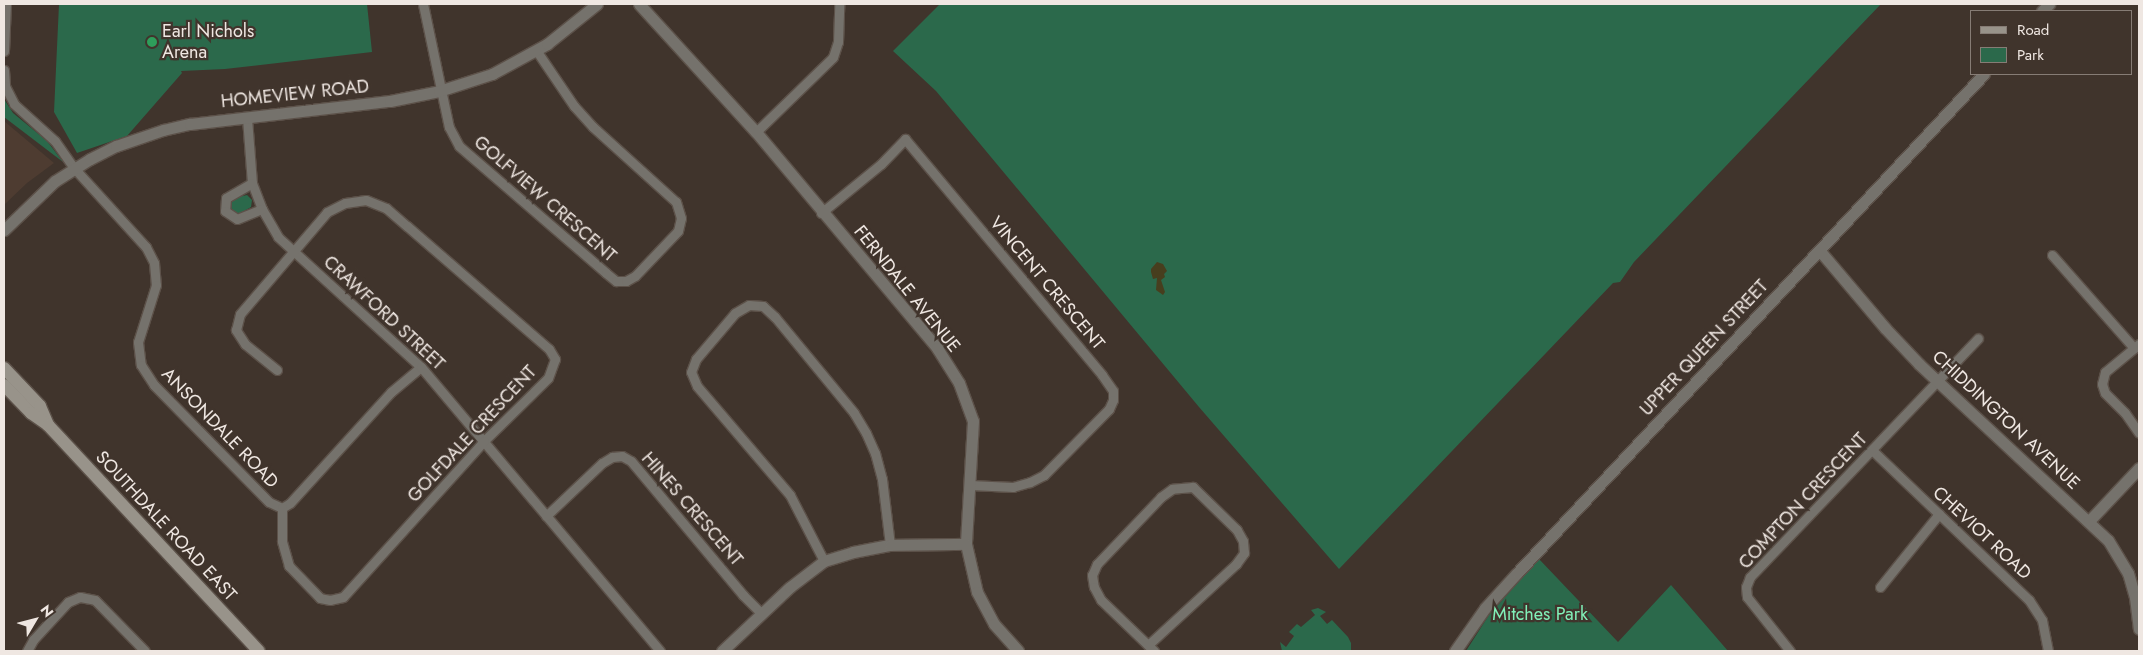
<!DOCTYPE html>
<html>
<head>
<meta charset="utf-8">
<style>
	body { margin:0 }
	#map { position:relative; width:2143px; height:655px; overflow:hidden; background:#40342c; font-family:Jost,sans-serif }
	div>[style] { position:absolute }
	.built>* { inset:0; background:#4e3c31 }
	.green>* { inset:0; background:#2b694b }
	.sand>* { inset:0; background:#473e1e }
	.roads { filter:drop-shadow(1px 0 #5c5149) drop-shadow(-1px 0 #5c5149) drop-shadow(0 1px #5c5149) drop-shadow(0 -1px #5c5149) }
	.minor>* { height:9px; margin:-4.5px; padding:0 4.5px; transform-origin:4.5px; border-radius:4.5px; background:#75726c }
	.tertiary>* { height:11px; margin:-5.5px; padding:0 5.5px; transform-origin:5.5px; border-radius:5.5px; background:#75726c }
	.secondary>* { height:12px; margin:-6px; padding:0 6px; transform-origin:6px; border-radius:6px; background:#98938a }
	.dots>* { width:14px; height:14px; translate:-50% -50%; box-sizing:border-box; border:2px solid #40342c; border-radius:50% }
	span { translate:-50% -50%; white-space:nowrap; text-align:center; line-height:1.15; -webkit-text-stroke:4.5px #40342c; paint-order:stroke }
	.poi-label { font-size:18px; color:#efe7e2 }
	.left { translate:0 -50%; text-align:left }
	.street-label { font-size:18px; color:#efe7e2 }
	.park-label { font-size:18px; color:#81f0b8 }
	.frame { position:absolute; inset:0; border:5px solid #efe7e2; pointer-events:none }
	.legend { position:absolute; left:1970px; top:10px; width:162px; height:65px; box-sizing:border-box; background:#40342c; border:1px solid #867c75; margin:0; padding:6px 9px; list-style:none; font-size:15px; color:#efe7e2 }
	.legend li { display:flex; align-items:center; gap:10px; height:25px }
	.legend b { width:25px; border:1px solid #867c75 }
	.north { position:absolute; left:10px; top:595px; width:50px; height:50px; -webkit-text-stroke:4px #40342c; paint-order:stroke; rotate:53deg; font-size:14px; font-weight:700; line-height:20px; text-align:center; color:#efe7e2 }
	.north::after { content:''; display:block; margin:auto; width:18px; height:22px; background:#efe7e2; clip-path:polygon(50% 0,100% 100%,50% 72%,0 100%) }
</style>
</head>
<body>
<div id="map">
	<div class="built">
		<i style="clip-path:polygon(4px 121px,54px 163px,27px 183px,4px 205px)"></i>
	</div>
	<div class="green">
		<i style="clip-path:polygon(59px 4px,367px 4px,372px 52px,225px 69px,181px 71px,182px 73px,127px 136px,77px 153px,54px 112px)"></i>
		<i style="clip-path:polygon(940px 4px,1881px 4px,1634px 262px,1620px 282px,1613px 283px,1339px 569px,1199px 407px,936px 91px,893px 51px)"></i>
		<i style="clip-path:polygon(4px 99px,13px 113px,47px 141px,63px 162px,4px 117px)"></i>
		<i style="clip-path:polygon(247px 195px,252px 200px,251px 207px,239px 214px,229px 208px,230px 199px)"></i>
		<i style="clip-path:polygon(1539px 559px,1618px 642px,1671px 585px,1728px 651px,1466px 651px,1489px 615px)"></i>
		<i style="clip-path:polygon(1318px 608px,1326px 612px,1320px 616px,1327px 624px,1332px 620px,1348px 637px,1351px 643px,1351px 651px,1282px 651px,1280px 642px,1286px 647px,1294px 636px,1289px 632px,1297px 624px,1301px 627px,1315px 615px,1311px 610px)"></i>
	</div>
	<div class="sand">
		<i style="clip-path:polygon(1157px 262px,1163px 264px,1167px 271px,1164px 274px,1165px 277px,1161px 280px,1165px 292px,1163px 295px,1156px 290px,1157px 278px,1153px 279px,1151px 272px,1151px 269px)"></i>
	</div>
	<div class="roads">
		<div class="minor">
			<i style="left:423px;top:4px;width:126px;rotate:78.1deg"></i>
			<i style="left:449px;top:127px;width:21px;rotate:62deg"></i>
			<i style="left:459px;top:146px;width:194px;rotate:40.8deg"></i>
			<i style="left:606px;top:273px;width:13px;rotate:39deg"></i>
			<i style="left:616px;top:281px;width:10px"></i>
			<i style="left:626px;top:281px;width:10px;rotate:-29deg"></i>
			<i style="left:635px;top:276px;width:62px;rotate:-46.3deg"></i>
			<i style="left:678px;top:231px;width:13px;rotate:-77deg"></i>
			<i style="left:681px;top:218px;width:17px;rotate:-107deg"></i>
			<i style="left:676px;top:202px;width:112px;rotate:-137.9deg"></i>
			<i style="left:593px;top:127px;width:28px;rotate:-132deg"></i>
			<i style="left:574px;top:106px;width:68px;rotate:-124.2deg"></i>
			<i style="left:4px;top:51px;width:47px;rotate:-87.6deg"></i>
			<i style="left:4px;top:70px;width:16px;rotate:86deg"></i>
			<i style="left:5px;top:86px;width:20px;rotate:63deg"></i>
			<i style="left:14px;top:104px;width:55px;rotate:42.1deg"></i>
			<i style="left:55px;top:141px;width:33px;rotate:55deg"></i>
			<i style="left:74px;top:168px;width:107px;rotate:47.7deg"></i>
			<i style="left:146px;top:247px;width:18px;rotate:63deg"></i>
			<i style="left:154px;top:263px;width:22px;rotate:85deg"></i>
			<i style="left:156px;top:285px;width:60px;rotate:107.5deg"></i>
			<i style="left:138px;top:342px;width:23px;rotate:83deg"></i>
			<i style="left:141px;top:365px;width:24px;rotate:57deg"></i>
			<i style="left:154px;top:385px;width:164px;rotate:45.5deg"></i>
			<i style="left:269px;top:502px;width:14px;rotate:25deg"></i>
			<i style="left:282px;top:508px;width:9px;rotate:-32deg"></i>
			<i style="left:290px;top:503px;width:150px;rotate:-47.7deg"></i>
			<i style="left:391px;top:392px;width:39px;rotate:-40deg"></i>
			<i style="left:247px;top:118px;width:65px;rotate:85.6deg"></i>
			<i style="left:252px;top:183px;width:28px;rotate:69deg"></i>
			<i style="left:262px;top:209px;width:32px;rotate:60deg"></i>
			<i style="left:278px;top:237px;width:193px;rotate:42.3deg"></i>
			<i style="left:421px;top:367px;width:371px;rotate:49.9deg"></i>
			<i style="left:756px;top:132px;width:107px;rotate:-44.2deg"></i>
			<i style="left:833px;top:57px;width:16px;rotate:-72deg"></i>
			<i style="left:838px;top:42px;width:38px;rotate:-88deg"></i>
			<i style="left:252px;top:183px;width:30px;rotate:150deg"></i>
			<i style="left:226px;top:198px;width:13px;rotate:94deg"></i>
			<i style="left:225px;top:211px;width:14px;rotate:34deg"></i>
			<i style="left:237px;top:219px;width:27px;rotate:-22deg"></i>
			<i style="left:821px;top:213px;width:77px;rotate:-39.2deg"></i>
			<i style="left:881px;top:164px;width:35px;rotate:-46deg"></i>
			<i style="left:905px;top:139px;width:307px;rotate:50.1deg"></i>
			<i style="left:1102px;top:375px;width:19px;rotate:55deg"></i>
			<i style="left:1113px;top:391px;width:9px;rotate:90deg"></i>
			<i style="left:1113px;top:400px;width:10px;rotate:114deg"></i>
			<i style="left:1109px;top:409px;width:93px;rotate:134.6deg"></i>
			<i style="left:1044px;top:475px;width:16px;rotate:153deg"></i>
			<i style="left:1030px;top:482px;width:18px;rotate:164deg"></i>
			<i style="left:1013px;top:487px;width:43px;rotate:-177.3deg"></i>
			<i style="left:2052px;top:255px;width:124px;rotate:48.6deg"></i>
			<i style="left:2139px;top:344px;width:44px;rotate:140.5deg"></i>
			<i style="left:2105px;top:372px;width:12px;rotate:104deg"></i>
			<i style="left:2102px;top:384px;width:9px;rotate:72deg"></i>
			<i style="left:2105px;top:393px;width:28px;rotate:45deg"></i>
			<i style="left:2125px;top:413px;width:24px;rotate:55deg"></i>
			<i style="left:277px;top:370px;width:41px;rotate:-140.9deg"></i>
			<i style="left:245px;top:344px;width:17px;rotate:-123deg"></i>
			<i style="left:236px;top:330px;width:16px;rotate:-76deg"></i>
			<i style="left:240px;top:314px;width:134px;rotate:-49.5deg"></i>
			<i style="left:327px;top:212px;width:20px;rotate:-27deg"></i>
			<i style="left:345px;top:203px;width:21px;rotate:-8deg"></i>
			<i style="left:366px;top:200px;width:22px;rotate:22deg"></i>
			<i style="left:386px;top:208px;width:28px;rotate:41deg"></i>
			<i style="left:407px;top:226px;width:188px;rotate:40.9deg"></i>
			<i style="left:549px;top:349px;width:12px;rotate:59deg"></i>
			<i style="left:555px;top:359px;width:20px;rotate:110deg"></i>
			<i style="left:548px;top:378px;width:90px;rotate:135.5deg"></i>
			<i style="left:484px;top:441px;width:210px;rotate:132.1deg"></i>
			<i style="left:343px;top:597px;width:13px;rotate:167deg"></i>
			<i style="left:330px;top:600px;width:10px;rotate:-169deg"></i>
			<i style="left:320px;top:598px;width:45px;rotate:-134.1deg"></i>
			<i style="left:289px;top:566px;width:26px;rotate:-106deg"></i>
			<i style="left:282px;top:541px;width:33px;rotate:-90deg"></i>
			<i style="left:1873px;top:451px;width:216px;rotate:43.7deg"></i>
			<i style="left:2029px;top:600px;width:24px;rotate:57deg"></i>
			<i style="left:2042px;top:620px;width:32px;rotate:79deg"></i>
			<i style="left:546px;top:516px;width:77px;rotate:-43.4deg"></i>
			<i style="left:602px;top:463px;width:12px;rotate:-31deg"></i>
			<i style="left:612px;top:457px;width:10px;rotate:-6deg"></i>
			<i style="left:622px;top:456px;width:10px;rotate:29deg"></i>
			<i style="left:631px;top:461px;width:175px;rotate:50.1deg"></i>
			<i style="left:743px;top:595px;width:27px;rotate:45deg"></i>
			<i style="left:824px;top:561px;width:74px;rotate:-117.3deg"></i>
			<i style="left:790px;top:495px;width:143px;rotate:-130.5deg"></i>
			<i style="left:697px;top:386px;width:15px;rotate:-113deg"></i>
			<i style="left:691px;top:372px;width:14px;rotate:-69deg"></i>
			<i style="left:696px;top:359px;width:60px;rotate:-49.7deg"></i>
			<i style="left:735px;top:313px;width:16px;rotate:-30deg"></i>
			<i style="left:749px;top:305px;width:14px;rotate:4deg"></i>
			<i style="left:763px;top:306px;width:16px;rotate:43deg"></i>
			<i style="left:775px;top:317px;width:124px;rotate:50.5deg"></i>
			<i style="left:854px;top:413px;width:23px;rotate:59deg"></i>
			<i style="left:866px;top:433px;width:22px;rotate:66deg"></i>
			<i style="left:875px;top:453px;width:27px;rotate:75deg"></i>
			<i style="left:882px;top:479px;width:66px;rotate:83.1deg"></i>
			<i style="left:1880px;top:587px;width:94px;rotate:-51.1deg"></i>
			<i style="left:1148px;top:645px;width:120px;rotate:-42.6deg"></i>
			<i style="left:1236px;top:564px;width:14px;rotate:-54deg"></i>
			<i style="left:1244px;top:553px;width:12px;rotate:-95deg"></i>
			<i style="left:1243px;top:541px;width:13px;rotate:-119deg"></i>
			<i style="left:1237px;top:530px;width:62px;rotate:-135.7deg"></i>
			<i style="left:1193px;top:487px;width:21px;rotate:175deg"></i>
			<i style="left:1172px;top:489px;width:14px;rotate:144deg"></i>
			<i style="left:1161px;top:497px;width:93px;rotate:133.7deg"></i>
			<i style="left:1097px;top:564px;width:12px;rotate:114deg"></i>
			<i style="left:1092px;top:575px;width:12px;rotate:81deg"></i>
			<i style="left:1094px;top:587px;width:15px;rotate:62deg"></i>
			<i style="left:1101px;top:600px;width:74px;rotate:43.9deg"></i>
			<i style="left:27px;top:651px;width:13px;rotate:-61deg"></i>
			<i style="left:33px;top:640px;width:52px;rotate:-47.4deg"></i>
			<i style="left:68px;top:602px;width:13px;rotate:-23deg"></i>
			<i style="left:80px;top:597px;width:15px;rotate:11deg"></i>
			<i style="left:95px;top:600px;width:71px;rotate:45.6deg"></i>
			<i style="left:1790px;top:651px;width:69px;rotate:-128.5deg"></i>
			<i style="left:1747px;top:597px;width:10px;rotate:-96deg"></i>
			<i style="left:1746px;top:587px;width:11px;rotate:-68deg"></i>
			<i style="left:1750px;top:577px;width:330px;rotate:-46.3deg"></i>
		</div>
		<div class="tertiary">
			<i style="left:639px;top:4px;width:173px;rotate:47.6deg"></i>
			<i style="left:756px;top:132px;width:282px;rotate:50deg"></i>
			<i style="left:937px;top:348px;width:41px;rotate:57.8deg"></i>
			<i style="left:959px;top:383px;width:40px;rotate:69.8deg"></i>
			<i style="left:973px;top:421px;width:123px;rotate:93.3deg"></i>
			<i style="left:966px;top:544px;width:49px;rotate:77.1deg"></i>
			<i style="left:977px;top:592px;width:36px;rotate:62deg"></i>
			<i style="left:994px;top:624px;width:36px;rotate:48deg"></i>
			<i style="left:2042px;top:11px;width:10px;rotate:-45deg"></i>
			<i style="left:4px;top:230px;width:71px;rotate:-43.9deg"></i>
			<i style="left:55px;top:181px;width:41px;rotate:-32.2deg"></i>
			<i style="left:90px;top:159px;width:29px;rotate:-27deg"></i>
			<i style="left:116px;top:146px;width:50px;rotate:-18.8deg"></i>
			<i style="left:163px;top:130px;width:28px;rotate:-13deg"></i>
			<i style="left:190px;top:124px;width:201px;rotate:-6.6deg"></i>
			<i style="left:390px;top:101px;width:50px;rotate:-11.5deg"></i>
			<i style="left:439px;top:91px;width:56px;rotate:-17.8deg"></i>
			<i style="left:492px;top:74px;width:63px;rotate:-28.6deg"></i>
			<i style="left:547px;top:44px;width:64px;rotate:-38.7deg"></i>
			<i style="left:1820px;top:251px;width:101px;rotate:49.8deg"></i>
			<i style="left:1885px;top:328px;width:50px;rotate:46.6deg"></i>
			<i style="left:1919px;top:364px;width:258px;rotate:43deg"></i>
			<i style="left:2108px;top:540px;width:39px;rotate:59deg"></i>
			<i style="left:2128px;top:573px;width:25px;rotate:74deg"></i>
			<i style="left:2135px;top:597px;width:32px;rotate:83deg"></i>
			<i style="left:2089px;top:521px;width:73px;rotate:-46.7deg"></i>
			<i style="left:722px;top:651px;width:93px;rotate:-43.3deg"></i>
			<i style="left:790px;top:587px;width:43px;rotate:-37.4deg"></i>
			<i style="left:824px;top:561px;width:30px;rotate:-17deg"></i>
			<i style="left:853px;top:552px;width:38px;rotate:-11deg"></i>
			<i style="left:890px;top:545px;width:76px;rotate:-0.8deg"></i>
			<i style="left:1455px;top:651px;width:52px;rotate:-55.1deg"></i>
			<i style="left:1485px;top:608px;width:47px;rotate:-47.6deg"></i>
			<i style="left:1517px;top:573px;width:683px;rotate:-46.9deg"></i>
		</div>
		<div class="secondary">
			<i style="left:4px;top:368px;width:52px;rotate:46.5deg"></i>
			<i style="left:40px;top:406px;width:21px;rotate:67deg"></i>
			<i style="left:4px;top:385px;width:39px;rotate:46deg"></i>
			<i style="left:31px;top:413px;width:21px;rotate:35deg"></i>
			<i style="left:48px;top:425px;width:309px;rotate:47deg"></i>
		</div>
	</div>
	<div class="dots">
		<i style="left:152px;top:42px;background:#2e9e5b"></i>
	</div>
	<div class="poi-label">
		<span class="left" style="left:162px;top:42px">Earl Nichols<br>Arena</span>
	</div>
	<div class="street-label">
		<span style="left:295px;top:94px;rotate:-6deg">HOMEVIEW ROAD</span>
		<span style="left:545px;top:199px;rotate:41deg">GOLFVIEW CRESCENT</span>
		<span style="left:1047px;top:283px;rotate:50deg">VINCENT CRESCENT</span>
		<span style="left:907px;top:289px;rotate:51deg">FERNDALE AVENUE</span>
		<span style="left:384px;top:313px;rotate:43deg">CRAWFORD STREET</span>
		<span style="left:1704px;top:348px;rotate:-47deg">UPPER QUEEN STREET</span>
		<span style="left:2006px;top:420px;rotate:43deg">CHIDDINGTON AVENUE</span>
		<span style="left:220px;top:428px;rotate:46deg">ANSONDALE ROAD</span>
		<span style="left:472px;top:434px;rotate:-47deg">GOLFDALE CRESCENT</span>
		<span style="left:1803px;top:501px;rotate:-47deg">COMPTON CRESCENT</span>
		<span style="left:692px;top:509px;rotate:49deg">HINES CRESCENT</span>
		<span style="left:166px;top:526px;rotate:47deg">SOUTHDALE ROAD EAST</span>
		<span style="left:1982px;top:533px;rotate:43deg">CHEVIOT ROAD</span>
	</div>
	<div class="park-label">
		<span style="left:1540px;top:614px">Mitches Park</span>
	</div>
	<div class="frame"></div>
	<ul class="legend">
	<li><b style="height:6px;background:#98938a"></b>Road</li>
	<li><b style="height:14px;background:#2b694b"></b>Park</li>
	</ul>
	<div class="north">N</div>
</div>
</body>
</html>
